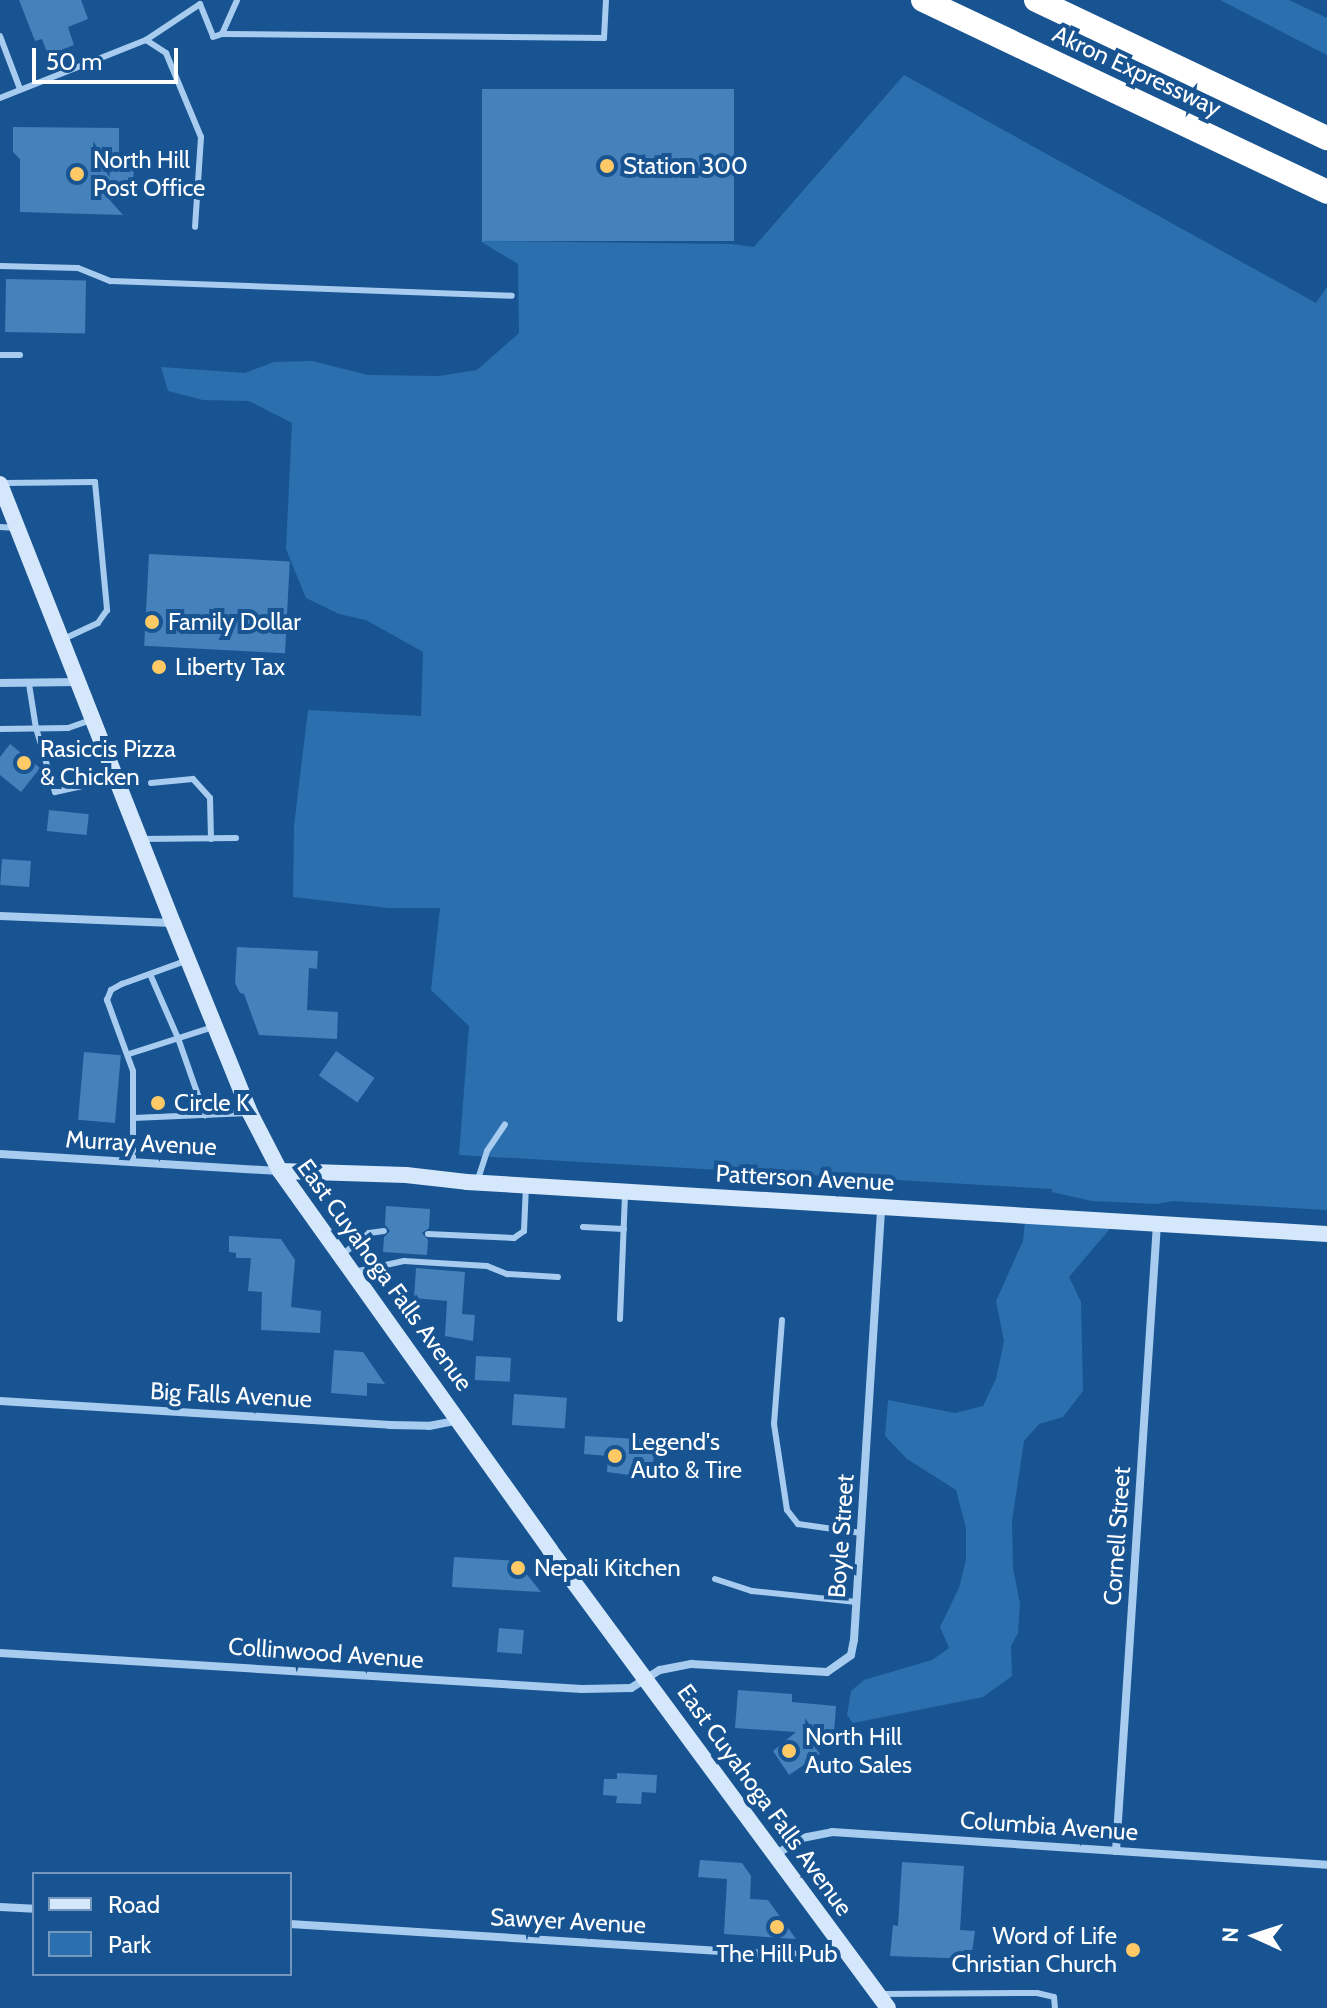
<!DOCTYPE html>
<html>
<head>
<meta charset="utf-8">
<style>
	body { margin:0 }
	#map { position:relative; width:1327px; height:2008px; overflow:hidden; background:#185491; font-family:Cabin,sans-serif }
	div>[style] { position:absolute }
	.green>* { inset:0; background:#2b6faf }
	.building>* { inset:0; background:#4581ba; transform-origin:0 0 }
	.lane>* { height:6px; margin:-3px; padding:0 3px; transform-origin:3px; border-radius:3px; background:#a7ccef }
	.street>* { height:8px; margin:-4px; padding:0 4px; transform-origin:4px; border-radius:4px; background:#a7ccef }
	.secondary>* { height:16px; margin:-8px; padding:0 8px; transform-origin:8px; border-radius:8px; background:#d5e7fb }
	.highway>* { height:24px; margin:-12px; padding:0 12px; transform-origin:12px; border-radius:12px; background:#fff }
	.dots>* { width:22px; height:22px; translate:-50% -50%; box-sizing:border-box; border:4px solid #185491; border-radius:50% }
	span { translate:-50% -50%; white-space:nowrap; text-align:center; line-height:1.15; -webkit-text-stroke:8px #185491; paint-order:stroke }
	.street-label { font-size:24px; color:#fff }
	.poi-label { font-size:24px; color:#fff }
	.left { translate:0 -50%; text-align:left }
	.right { translate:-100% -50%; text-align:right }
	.legend { position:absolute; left:32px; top:1872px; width:260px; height:104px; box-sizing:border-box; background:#185491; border:2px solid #7498bd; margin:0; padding:10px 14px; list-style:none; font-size:24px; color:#fff }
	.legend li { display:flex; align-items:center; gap:16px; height:40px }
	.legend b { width:40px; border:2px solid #7498bd }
	.north { position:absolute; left:1215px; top:1896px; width:80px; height:80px; -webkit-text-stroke:6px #185491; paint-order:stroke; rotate:273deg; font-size:22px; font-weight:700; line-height:32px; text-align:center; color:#fff }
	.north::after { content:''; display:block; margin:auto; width:28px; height:36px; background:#fff; clip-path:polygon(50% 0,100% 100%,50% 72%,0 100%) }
	.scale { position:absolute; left:32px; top:48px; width:146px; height:36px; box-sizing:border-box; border:4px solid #fff; border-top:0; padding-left:10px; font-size:24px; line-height:28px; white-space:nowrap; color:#fff; -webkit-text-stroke:6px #185491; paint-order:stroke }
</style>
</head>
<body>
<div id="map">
	<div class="green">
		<i style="clip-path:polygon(1220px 0,1289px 0,1327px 18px,1327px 55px)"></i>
		<i style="clip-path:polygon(904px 75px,1316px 303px,1327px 287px,1327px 1210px,1173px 1201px,1157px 1204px,1092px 1201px,1052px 1192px,1052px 1189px,459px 1155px,469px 1026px,431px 990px,440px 908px,388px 908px,293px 897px,294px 826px,308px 710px,421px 716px,423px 652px,366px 620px,339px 614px,306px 598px,286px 549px,292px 423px,249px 401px,203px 400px,168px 391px,161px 367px,245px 373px,274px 362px,312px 361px,368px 375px,439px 376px,477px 370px,519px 333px,518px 264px,480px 241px,732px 244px,754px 247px)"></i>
		<i style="clip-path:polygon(1025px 1221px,1114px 1224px,1069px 1277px,1081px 1302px,1083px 1391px,1063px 1417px,1039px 1424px,1024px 1441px,1012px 1521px,1013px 1568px,1020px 1604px,1018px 1633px,1011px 1646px,1012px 1676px,983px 1697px,853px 1723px,847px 1715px,851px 1691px,864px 1680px,932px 1660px,949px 1648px,940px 1627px,959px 1588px,966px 1560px,966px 1528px,956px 1490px,907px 1459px,885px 1436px,888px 1400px,955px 1413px,983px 1406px,996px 1379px,1004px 1341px,996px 1301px,1023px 1241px)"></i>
	</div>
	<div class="building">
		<i style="clip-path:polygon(19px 0,81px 0,88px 19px,68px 27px,74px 45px,48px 55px,42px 39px,35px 41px)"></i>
		<i style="left:482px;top:89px;width:252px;height:152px"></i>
		<i style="clip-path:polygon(13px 127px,119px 128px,119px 158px,134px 158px,133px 190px,100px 189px,123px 215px,20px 212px,20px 159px,13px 152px)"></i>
		<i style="left:6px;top:279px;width:80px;height:53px;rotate:1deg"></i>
		<i style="left:149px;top:554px;width:141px;height:92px;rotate:3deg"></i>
		<i style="clip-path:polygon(10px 744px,40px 768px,21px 792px,0 775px,0 757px)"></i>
		<i style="left:49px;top:810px;width:40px;height:21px;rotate:6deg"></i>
		<i style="left:2px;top:859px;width:29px;height:26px;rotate:4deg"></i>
		<i style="clip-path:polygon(237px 947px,318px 951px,317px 969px,309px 968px,307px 1010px,338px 1012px,337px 1039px,259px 1035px,244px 994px,240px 993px,235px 983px)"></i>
		<i style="left:336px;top:1051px;width:47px;height:30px;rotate:35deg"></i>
		<i style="left:84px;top:1052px;width:37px;height:68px;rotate:5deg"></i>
		<i style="clip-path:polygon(386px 1206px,430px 1209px,429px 1228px,422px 1233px,428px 1240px,427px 1255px,383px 1252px,384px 1237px,390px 1231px,385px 1225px)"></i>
		<i style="clip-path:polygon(229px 1236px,281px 1239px,295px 1260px,291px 1307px,321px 1311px,320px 1333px,261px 1330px,262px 1292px,248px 1291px,251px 1258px,236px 1258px,236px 1253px,229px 1252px)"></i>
		<i style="clip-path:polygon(416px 1268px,465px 1272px,462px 1314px,475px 1315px,473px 1341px,445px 1336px,447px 1301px,414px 1298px)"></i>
		<i style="clip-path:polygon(334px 1350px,363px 1352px,385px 1384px,367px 1383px,367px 1396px,331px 1393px)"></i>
		<i style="left:476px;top:1356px;width:35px;height:24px;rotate:3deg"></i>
		<i style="left:514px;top:1394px;width:53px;height:31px;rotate:4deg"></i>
		<i style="clip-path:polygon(585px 1436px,655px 1440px,652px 1478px,607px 1472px,608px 1456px,584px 1454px)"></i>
		<i style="clip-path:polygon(454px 1557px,516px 1561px,541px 1592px,452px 1587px)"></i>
		<i style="left:499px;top:1628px;width:25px;height:24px;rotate:5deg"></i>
		<i style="clip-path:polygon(738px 1690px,792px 1694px,792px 1702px,836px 1706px,834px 1733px,803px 1731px,820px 1754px,789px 1775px,773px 1751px,796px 1732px,735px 1728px)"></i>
		<i style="clip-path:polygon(617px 1773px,657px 1775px,656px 1793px,642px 1792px,641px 1804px,616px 1803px,617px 1796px,603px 1795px,604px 1779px,617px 1779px)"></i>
		<i style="clip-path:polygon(700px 1860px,742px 1863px,751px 1876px,750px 1899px,768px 1900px,796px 1939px,724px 1934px,727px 1879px,698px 1877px)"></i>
		<i style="clip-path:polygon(902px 1862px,964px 1866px,960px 1930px,975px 1931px,971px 1959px,890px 1956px,893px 1925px,898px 1926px)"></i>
	</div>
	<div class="lane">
		<i style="left:222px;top:34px;width:37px;rotate:-66deg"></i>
		<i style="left:0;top:36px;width:57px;rotate:69.3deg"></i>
		<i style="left:146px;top:40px;width:65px;rotate:-33.7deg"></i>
		<i style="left:200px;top:4px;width:35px;rotate:68deg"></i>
		<i style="left:213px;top:37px;width:9px;rotate:-18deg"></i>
		<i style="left:222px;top:34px;width:382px;rotate:0.6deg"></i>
		<i style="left:604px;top:38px;width:38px;rotate:-87deg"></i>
		<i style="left:0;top:98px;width:157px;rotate:-21.7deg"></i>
		<i style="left:146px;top:40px;width:24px;rotate:33deg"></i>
		<i style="left:166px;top:53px;width:91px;rotate:67.4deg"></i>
		<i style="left:201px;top:137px;width:90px;rotate:93.8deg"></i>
		<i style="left:0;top:266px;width:78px;rotate:1.5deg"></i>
		<i style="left:78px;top:268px;width:35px;rotate:22deg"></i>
		<i style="left:111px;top:281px;width:401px;rotate:2.1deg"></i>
		<i style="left:0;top:355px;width:20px"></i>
		<i style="left:4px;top:483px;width:91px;rotate:-0.6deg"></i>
		<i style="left:95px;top:482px;width:129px;rotate:84.6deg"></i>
		<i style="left:107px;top:610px;width:16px;rotate:125deg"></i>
		<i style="left:98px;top:623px;width:38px;rotate:155deg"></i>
		<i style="left:0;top:527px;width:16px;rotate:4deg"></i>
		<i style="left:29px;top:684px;width:45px;rotate:81deg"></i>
		<i style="left:36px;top:728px;width:67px;rotate:73.5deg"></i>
		<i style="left:55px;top:792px;width:60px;rotate:-12.4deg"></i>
		<i style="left:0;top:729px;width:68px;rotate:-0.8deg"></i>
		<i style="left:68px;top:728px;width:24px;rotate:-19deg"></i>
		<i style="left:151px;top:783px;width:42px;rotate:-5.4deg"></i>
		<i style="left:193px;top:779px;width:25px;rotate:48deg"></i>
		<i style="left:210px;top:798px;width:41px;rotate:88.6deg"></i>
		<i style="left:141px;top:839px;width:95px;rotate:-0.6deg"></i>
		<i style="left:150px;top:974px;width:70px;rotate:66.4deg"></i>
		<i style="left:178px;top:1038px;width:82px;rotate:70.7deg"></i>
		<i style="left:129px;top:1054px;width:88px;rotate:-17.8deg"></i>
		<i style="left:133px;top:1118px;width:116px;rotate:-2.5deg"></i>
		<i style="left:133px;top:1162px;width:91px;rotate:-90deg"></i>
		<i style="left:133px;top:1071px;width:76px;rotate:-110.1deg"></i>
		<i style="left:107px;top:1000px;width:11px;rotate:-68deg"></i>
		<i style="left:111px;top:990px;width:13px;rotate:-29deg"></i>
		<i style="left:122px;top:984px;width:70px;rotate:-20deg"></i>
		<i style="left:478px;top:1179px;width:29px;rotate:-72deg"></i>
		<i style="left:487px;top:1151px;width:32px;rotate:-56deg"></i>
		<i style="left:583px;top:1227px;width:41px;rotate:2.8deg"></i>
		<i style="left:428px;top:1234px;width:86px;rotate:2.7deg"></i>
		<i style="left:514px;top:1238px;width:12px;rotate:-35deg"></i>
		<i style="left:524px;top:1231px;width:45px;rotate:-87.5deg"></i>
		<i style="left:343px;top:1254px;width:33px;rotate:-39deg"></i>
		<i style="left:369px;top:1233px;width:15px;rotate:-8deg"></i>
		<i style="left:354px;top:1272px;width:51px;rotate:-12.4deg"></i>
		<i style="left:404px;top:1261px;width:83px;rotate:3.4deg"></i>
		<i style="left:487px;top:1266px;width:22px;rotate:22deg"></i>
		<i style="left:507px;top:1274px;width:51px;rotate:3.4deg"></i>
		<i style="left:620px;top:1319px;width:127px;rotate:-87.7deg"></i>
		<i style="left:782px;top:1320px;width:104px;rotate:94.4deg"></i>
		<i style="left:774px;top:1424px;width:87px;rotate:81.4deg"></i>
		<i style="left:787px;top:1510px;width:18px;rotate:52deg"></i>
		<i style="left:798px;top:1524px;width:64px;rotate:8.1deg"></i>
		<i style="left:715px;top:1579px;width:39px;rotate:18deg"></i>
		<i style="left:752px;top:1591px;width:105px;rotate:6deg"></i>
		<i style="left:881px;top:1994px;width:156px;rotate:-0.4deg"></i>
		<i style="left:1037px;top:1993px;width:17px;rotate:13deg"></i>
		<i style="left:1054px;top:1997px;width:11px;rotate:85deg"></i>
	</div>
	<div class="street">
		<i style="left:0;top:683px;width:78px;rotate:-0.7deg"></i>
		<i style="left:0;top:916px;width:172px;rotate:2.3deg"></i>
		<i style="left:0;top:1154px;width:280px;rotate:3.5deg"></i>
		<i style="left:0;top:1401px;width:391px;rotate:3.5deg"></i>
		<i style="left:390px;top:1425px;width:39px;rotate:1deg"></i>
		<i style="left:429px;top:1426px;width:31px;rotate:-11deg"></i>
		<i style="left:0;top:1653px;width:583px;rotate:3.54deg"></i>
		<i style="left:582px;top:1689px;width:49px;rotate:-1.2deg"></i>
		<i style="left:631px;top:1688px;width:34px;rotate:-32deg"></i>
		<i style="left:660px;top:1670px;width:32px;rotate:-11deg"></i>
		<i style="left:691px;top:1664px;width:136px;rotate:3.4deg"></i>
		<i style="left:827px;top:1672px;width:29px;rotate:-35deg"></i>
		<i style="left:851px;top:1655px;width:15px;rotate:-79deg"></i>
		<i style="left:854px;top:1640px;width:434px;rotate:-86.4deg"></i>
		<i style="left:1116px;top:1851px;width:629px;rotate:-86.26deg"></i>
		<i style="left:775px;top:1855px;width:32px;rotate:-32deg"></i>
		<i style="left:802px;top:1838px;width:31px;rotate:-11deg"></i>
		<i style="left:832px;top:1832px;width:496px;rotate:3.8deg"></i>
		<i style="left:0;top:1907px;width:34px;rotate:3deg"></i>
		<i style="left:290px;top:1924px;width:489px;rotate:3.6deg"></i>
		<i style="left:778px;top:1955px;width:39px;rotate:-1deg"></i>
		<i style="left:817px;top:1954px;width:26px;rotate:-21deg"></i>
	</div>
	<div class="secondary">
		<i style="left:0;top:484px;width:472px;rotate:68.5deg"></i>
		<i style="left:173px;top:923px;width:205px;rotate:67.9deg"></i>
		<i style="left:250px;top:1113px;width:65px;rotate:62.7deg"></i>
		<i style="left:280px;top:1171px;width:465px;rotate:54.5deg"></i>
		<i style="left:550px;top:1550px;width:569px;rotate:53.57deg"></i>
		<i style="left:280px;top:1171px;width:126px;rotate:1.8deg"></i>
		<i style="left:406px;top:1175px;width:61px;rotate:6.5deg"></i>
		<i style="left:467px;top:1182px;width:862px;rotate:3.46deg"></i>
	</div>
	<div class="highway">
		<i style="left:923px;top:0;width:447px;rotate:25.4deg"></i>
		<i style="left:1036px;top:0;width:322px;rotate:25.4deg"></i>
	</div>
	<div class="dots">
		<i style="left:607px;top:166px;background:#ffca65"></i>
		<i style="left:77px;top:174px;background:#ffca65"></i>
		<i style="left:152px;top:622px;background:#ffca65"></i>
		<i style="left:159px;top:667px;background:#ffca65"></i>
		<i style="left:24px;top:763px;background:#ffca65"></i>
		<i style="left:158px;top:1103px;background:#ffca65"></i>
		<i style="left:615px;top:1456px;background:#ffca65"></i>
		<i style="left:518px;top:1568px;background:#ffca65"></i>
		<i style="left:789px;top:1751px;background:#ffca65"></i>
		<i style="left:777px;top:1927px;background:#ffca65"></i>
		<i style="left:1133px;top:1950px;background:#ffca65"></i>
	</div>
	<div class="street-label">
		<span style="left:1137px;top:71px;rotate:25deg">Akron Expressway</span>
		<span style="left:141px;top:1143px;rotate:3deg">Murray Avenue</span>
		<span style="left:805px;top:1178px;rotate:3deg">Patterson Avenue</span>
		<span style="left:385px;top:1275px;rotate:54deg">East Cuyahoga Falls Avenue</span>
		<span style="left:231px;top:1395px;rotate:3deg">Big Falls Avenue</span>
		<span style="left:841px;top:1536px;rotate:-86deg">Boyle Street</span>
		<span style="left:1117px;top:1536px;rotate:-86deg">Cornell Street</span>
		<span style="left:326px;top:1653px;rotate:4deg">Collinwood Avenue</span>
		<span style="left:765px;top:1800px;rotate:54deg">East Cuyahoga Falls Avenue</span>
		<span style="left:1049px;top:1826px;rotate:4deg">Columbia Avenue</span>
		<span style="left:568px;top:1921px;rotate:3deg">Sawyer Avenue</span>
	</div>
	<div class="poi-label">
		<span class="left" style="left:93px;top:174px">North Hill<br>Post Office</span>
		<span class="left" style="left:623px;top:166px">Station 300</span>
		<span class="left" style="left:168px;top:622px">Family Dollar</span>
		<span class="left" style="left:175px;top:667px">Liberty Tax</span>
		<span class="left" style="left:40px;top:763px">Rasiccis Pizza<br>&amp; Chicken</span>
		<span class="left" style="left:174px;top:1103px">Circle K</span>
		<span class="left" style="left:631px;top:1456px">Legend's<br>Auto &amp; Tire</span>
		<span class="left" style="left:534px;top:1568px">Nepali Kitchen</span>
		<span class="left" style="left:805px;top:1751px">North Hill<br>Auto Sales</span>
		<span class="right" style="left:1117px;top:1950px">Word of Life<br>Christian Church</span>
		<span style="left:777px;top:1954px">The Hill Pub</span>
	</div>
	<ul class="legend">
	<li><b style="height:10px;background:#d5e7fb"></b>Road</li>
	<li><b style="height:22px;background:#2b6faf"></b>Park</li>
	</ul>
	<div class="north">N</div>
	<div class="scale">50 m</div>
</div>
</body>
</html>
